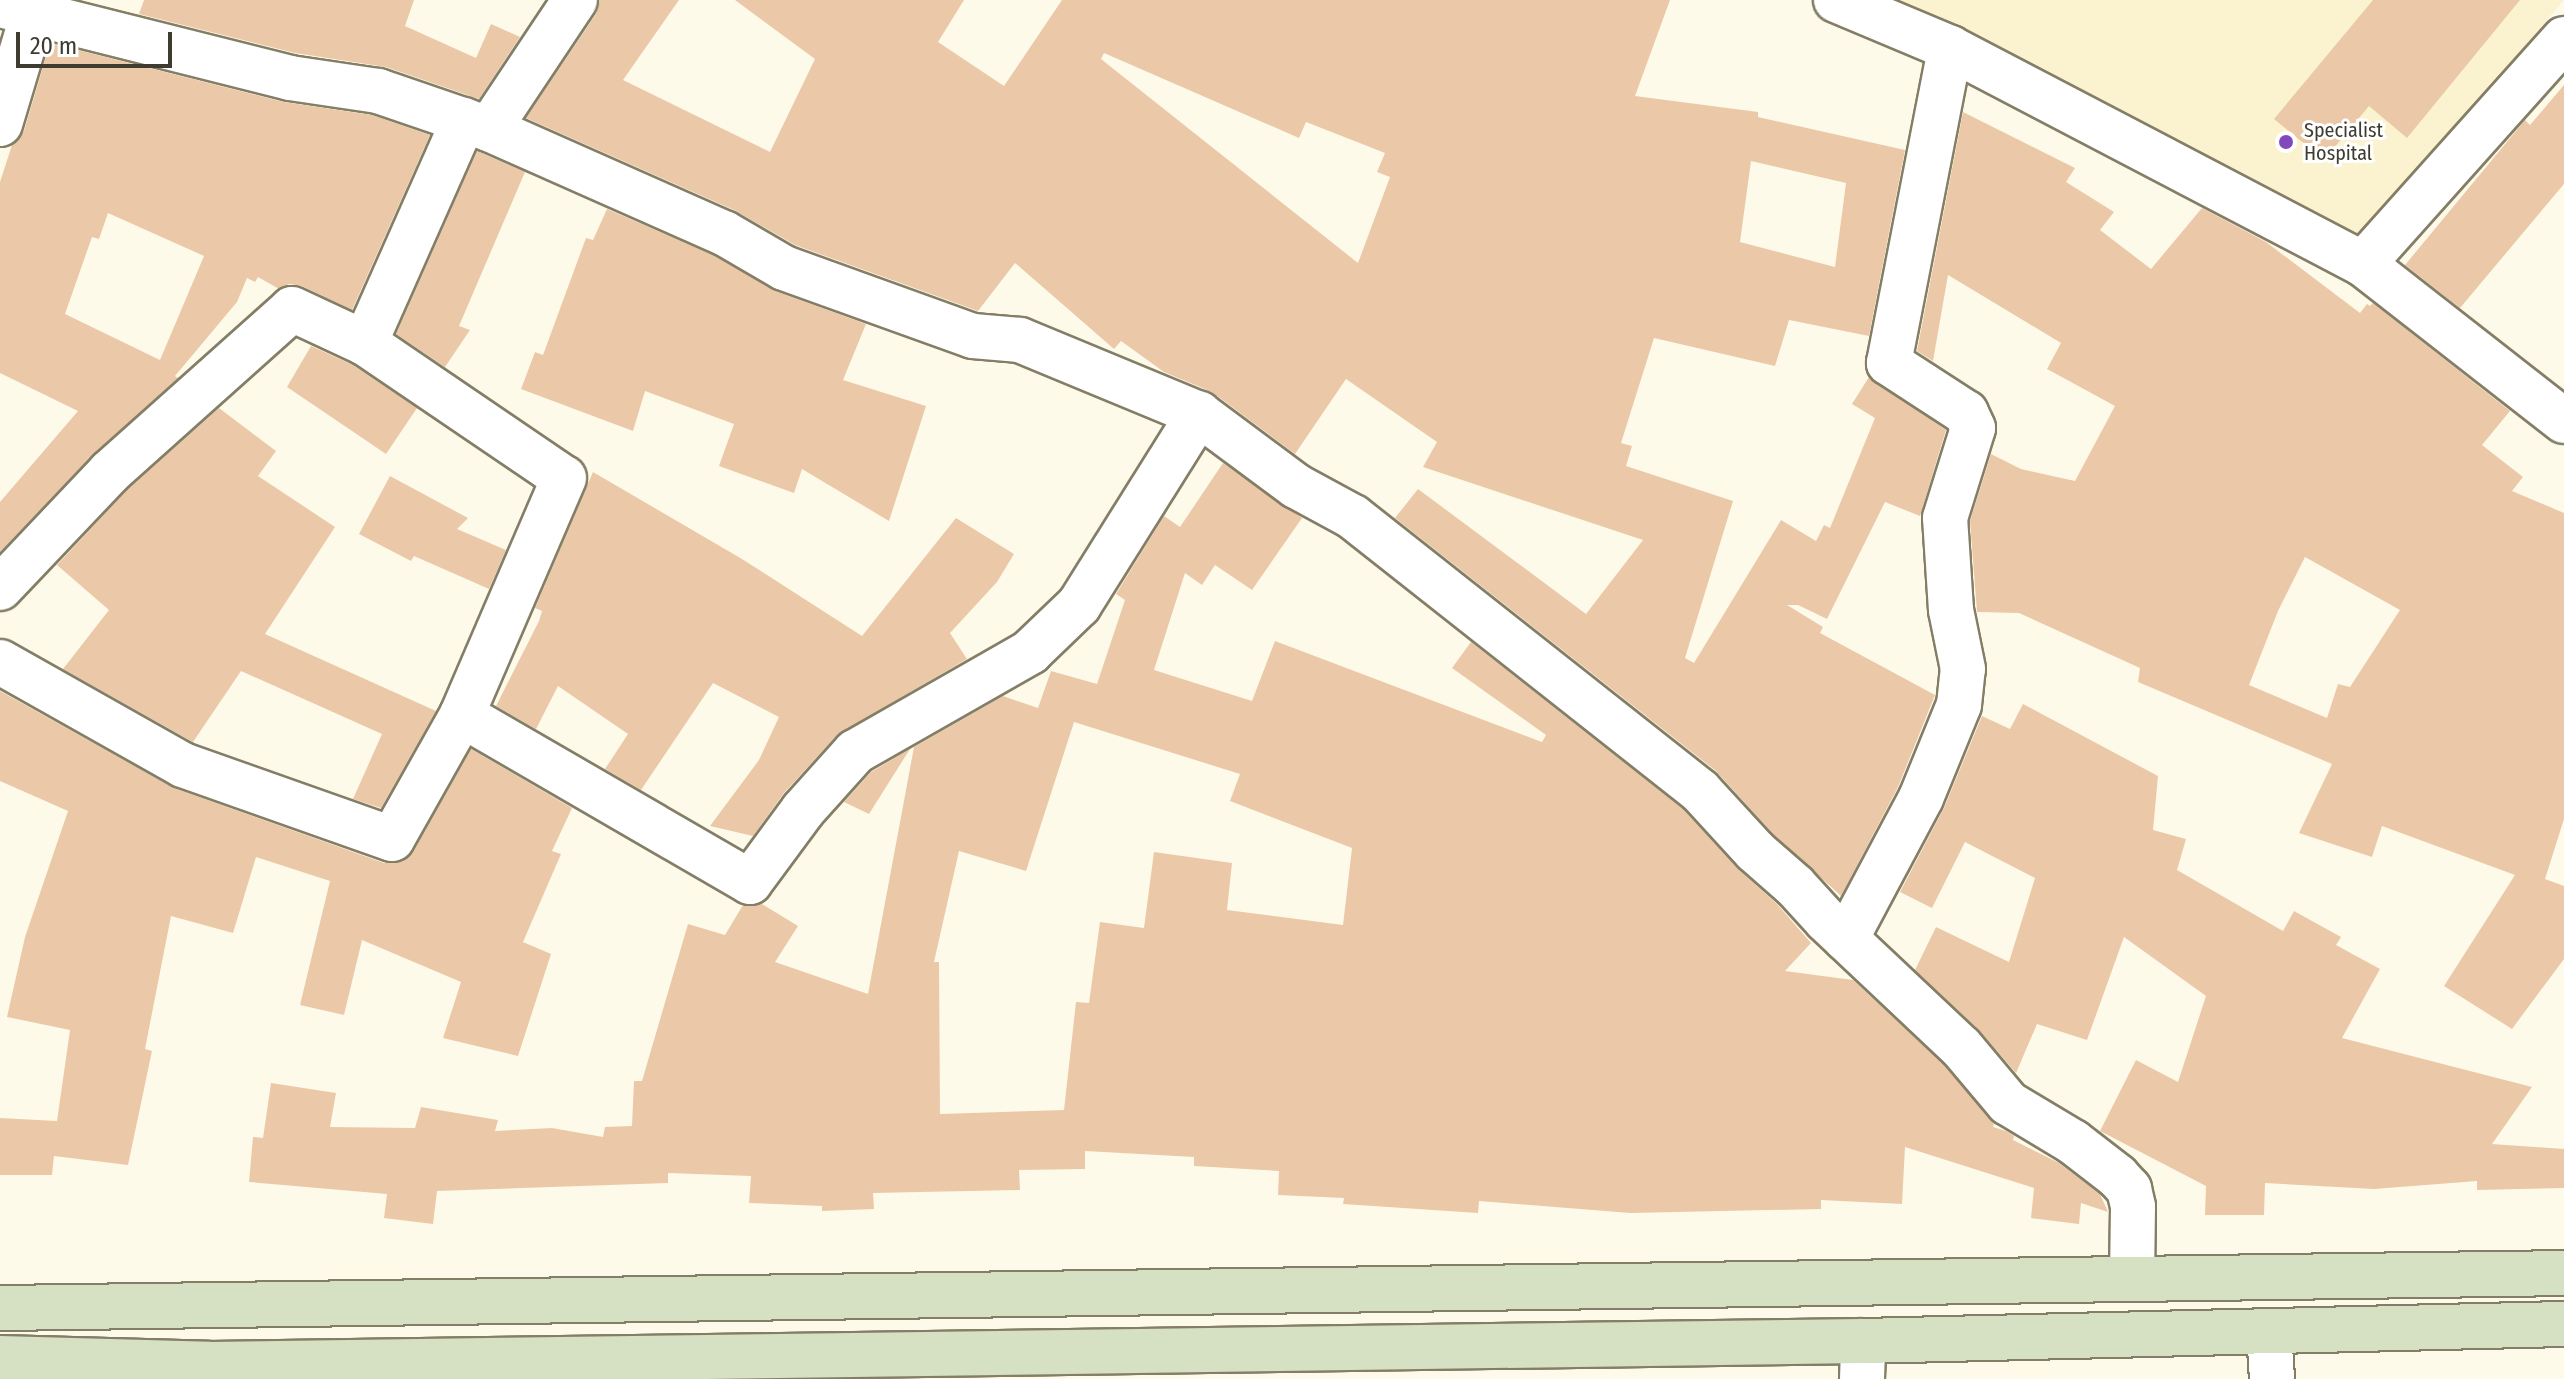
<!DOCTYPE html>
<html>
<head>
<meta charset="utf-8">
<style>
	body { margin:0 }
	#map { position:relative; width:2564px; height:1379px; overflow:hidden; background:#fefaea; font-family:"Fira Sans Condensed",sans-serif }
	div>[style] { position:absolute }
	.built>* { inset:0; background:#fbf3cf }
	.building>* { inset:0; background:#ebc9a8 }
	.roads { filter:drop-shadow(2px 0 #847e66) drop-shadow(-2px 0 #847e66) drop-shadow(0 2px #847e66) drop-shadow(0 -2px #847e66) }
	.minor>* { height:44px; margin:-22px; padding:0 22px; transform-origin:22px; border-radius:22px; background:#fff }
	.secondary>* { height:44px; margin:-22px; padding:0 22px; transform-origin:22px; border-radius:22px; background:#d6e0c2 }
	.dots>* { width:22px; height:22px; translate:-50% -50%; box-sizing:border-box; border:4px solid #fff; border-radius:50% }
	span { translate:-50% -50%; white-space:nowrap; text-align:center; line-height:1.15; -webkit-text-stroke:6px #fff; paint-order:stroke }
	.poi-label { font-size:20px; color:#3e3b30 }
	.left { translate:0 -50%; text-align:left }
	.scale { position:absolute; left:16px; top:32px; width:156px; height:36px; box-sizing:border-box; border:4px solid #3e3b30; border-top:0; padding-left:10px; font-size:24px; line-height:28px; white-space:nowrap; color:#3e3b30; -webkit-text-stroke:6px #fff; paint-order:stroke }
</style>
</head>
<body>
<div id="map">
	<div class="built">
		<i style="clip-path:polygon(1842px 0,2564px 0,2350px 250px)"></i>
	</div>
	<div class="building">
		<i style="clip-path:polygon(144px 0,414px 0,405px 26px,476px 58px,491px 24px,520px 37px,479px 99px,386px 67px,295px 53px,139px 14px)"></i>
		<i style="clip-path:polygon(evenodd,600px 0,679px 0,623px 80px,770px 152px,815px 59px,735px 0,964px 0,938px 42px,1004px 86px,1062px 0,1670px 0,1635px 96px,1758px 112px,1758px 117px,1905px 150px,1869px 336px,1789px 320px,1775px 366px,1654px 338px,1621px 443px,1632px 446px,1626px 466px,1733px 501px,1685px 658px,1694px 663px,1781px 520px,1816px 541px,1824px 525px,1830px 528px,1875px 418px,1852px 404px,1869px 377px,1946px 430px,1920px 516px,1885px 502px,1827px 619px,1798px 605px,1787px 605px,1823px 627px,1820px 633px,1935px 695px,1898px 787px,1841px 896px,1772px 833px,1716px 771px,1395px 518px,1418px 489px,1586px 614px,1643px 540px,1423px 467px,1437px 442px,1346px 379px,1295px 454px,1212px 392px,1164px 372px,1121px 341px,1114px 349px,1015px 263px,978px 311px,795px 245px,734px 210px,526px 118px,596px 14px,600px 0,1104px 53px,1299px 138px,1306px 122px,1385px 153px,1377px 172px,1390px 177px,1358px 263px,1101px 59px,1104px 53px,600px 0,1751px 161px,1846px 183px,1835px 267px,1740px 242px,1751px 161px)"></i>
		<i style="clip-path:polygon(2373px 0,2520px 0,2407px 138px,2369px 106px,2324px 160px,2274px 119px)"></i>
		<i style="clip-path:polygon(evenodd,50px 43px,284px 102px,372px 115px,430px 135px,352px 310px,302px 286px,289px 284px,279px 289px,258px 277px,255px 282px,247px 278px,237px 302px,175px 376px,178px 378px,92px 455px,0 552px,0 502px,78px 411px,0 373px,0 182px,12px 145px,24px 131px,50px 43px,108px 213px,204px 256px,160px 360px,65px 314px,92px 237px,99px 239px,108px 213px)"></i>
		<i style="clip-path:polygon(2564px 85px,2564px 184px,2460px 308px,2405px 265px,2525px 120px,2530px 125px)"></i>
		<i style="clip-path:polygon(evenodd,1963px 112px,2075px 168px,2066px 182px,2114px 212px,2100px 230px,2151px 269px,2202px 208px,2266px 242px,2360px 313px,2367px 304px,2370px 306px,2373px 303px,2510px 411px,2482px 445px,2523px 477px,2512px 491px,2564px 513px,2564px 819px,2545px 879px,2564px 886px,2564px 959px,2512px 1029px,2444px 986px,2515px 875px,2382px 826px,2372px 857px,2299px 833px,2332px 764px,2138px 682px,2140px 668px,2019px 613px,1977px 612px,1970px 521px,1991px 454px,2021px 469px,2075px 481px,2115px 406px,2047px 369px,2061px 343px,1948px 275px,1933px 361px,1917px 351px,1963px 112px,2305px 557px,2400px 610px,2350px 687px,2338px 684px,2327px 718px,2249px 685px,2278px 611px,2305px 557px)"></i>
		<i style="clip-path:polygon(477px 151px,525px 172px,459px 326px,470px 330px,445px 367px,396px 334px)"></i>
		<i style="clip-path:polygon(607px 209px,713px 255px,775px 291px,866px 324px,843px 380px,926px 406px,889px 521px,802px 469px,794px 493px,719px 466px,734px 424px,645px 391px,633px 431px,521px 389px,535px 352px,543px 355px,586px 238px,593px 240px)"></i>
		<i style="clip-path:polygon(311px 346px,353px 365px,417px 408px,386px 454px,287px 387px)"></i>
		<i style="clip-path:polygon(219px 408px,276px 451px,258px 476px,335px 527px,265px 634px,436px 711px,381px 808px,353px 799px,382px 734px,241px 671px,193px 742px,63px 669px,109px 610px,57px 565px,127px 490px)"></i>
		<i style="clip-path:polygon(evenodd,1223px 463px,1302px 518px,1252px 590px,1215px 565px,1202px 585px,1185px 573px,1154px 670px,1252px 701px,1275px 641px,1542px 742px,1546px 735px,1452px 668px,1471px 642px,1683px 809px,1737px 868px,1777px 904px,1811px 943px,1785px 971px,1853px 980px,1943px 1064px,1994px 1124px,1993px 1127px,2006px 1131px,2014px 1136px,2013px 1140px,2059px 1163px,2100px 1194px,2108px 1212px,2081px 1203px,2079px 1224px,2031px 1218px,2034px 1188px,1905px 1147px,1902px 1204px,1821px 1200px,1821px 1209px,1630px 1213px,1479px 1201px,1478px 1213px,1343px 1204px,1344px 1198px,1278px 1195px,1279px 1171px,1194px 1166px,1194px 1157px,1085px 1151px,1085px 1169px,1019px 1170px,1020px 1190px,873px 1193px,874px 1209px,822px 1211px,822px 1206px,749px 1203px,751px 1176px,668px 1173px,668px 1183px,437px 1191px,433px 1224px,384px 1218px,387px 1194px,249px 1182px,253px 1137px,263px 1138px,271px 1083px,336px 1093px,330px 1127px,415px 1128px,421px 1107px,498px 1120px,495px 1131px,552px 1128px,603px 1137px,605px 1127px,632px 1126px,634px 1081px,642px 1081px,688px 924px,725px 935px,743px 905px,762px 904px,798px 926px,775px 962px,868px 994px,914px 747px,1003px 696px,1038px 708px,1051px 671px,1097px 684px,1125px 600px,1116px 594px,1164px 516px,1180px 527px,1223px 463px,1074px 722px,1240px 774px,1230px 801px,1352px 848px,1343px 925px,1227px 910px,1232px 863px,1154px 852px,1144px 928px,1100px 922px,1089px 1003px,1076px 1002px,1064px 1110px,940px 1114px,939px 962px,934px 962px,959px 851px,1026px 871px,1074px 722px)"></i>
		<i style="clip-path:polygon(593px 472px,742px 559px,862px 636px,956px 518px,1014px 554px,997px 582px,950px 633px,967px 659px,837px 735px,784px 793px,753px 836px,710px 826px,759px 760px,779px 717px,713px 683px,641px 790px,605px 769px,628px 734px,558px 686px,536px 729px,496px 706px,539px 621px,542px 611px,535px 608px)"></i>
		<i style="clip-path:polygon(390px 476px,468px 518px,457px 529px,506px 550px,489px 589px,414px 556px,411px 561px,359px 534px)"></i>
		<i style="clip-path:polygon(0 691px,174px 788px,384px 863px,405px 860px,413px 852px,471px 749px,572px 808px,552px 851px,561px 854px,523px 942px,551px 954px,518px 1056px,443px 1038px,461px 982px,362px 940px,344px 1015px,300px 1005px,330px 881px,256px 857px,233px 933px,171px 916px,145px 1049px,152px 1051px,128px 1165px,54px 1156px,52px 1175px,0 1175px,0 1118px,57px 1121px,70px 1030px,7px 1017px,25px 937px,68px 811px,0 781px)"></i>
		<i style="clip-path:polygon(2023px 704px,2158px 776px,2153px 830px,2186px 839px,2177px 870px,2283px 931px,2294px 911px,2341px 937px,2336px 945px,2380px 969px,2342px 1038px,2532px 1087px,2492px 1144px,2564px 1149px,2564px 1188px,2477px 1190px,2477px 1181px,2374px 1189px,2265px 1183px,2264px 1215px,2205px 1215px,2206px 1186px,2100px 1131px,2136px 1060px,2178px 1082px,2206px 996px,2124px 937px,2087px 1040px,2037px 1024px,2016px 1073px,1978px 1029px,1915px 970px,1936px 927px,2009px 962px,2035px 878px,1965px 842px,1932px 908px,1900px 892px,1944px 808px,1982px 716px,2010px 729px)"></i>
		<i style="clip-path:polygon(910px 749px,869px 814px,844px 802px,871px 772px)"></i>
	</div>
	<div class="roads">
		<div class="minor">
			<i style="left:1836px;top:0;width:124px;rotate:22.8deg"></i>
			<i style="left:1950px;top:48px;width:466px;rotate:27.6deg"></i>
			<i style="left:2363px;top:264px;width:302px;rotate:-48.2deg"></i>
			<i style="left:0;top:5px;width:299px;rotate:14.1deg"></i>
			<i style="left:290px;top:78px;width:89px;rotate:8.4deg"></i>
			<i style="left:378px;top:91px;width:117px;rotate:18.9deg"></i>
			<i style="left:489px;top:129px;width:257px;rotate:23.9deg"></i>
			<i style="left:724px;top:233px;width:69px;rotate:30.3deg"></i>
			<i style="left:784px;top:268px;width:201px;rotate:19.8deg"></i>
			<i style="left:973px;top:336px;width:47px;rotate:4.9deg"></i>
			<i style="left:1020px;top:340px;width:194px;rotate:22.5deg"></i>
			<i style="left:1199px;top:414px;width:121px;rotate:36.6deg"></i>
			<i style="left:1296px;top:486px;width:65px;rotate:28.5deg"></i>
			<i style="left:1353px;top:517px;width:442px;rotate:38.3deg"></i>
			<i style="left:1700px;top:791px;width:81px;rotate:47.5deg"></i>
			<i style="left:1755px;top:851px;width:53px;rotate:41.2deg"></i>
			<i style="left:1795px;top:886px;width:46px;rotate:47.6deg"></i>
			<i style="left:1826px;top:920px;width:185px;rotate:43.3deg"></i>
			<i style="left:1961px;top:1047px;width:73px;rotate:50deg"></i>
			<i style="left:2008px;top:1103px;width:76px;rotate:31deg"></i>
			<i style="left:2073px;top:1142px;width:56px;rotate:37.7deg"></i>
			<i style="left:2117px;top:1176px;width:18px;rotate:47deg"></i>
			<i style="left:2129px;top:1189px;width:18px;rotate:77deg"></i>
			<i style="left:2133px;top:1207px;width:70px;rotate:90.8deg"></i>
			<i style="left:0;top:124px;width:129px;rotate:-73.4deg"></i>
			<i style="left:489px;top:129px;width:155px;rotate:-56.3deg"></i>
			<i style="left:2363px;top:264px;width:255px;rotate:38deg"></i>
			<i style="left:365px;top:343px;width:244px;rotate:-66.1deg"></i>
			<i style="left:0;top:588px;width:160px;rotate:-46.5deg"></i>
			<i style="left:110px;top:472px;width:244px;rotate:-41.8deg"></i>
			<i style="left:292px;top:309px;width:81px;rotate:25deg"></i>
			<i style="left:365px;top:343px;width:240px;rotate:34.2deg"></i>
			<i style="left:564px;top:478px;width:258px;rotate:113.3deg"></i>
			<i style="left:462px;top:715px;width:142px;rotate:119.4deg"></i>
			<i style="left:392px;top:839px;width:222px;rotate:-160.5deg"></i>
			<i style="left:183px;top:765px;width:210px;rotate:-150.6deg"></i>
			<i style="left:462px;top:715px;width:333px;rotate:30.1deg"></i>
			<i style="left:750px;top:882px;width:89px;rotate:-53.6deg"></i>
			<i style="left:803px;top:810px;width:78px;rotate:-48.1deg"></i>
			<i style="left:855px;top:752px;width:202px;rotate:-29.7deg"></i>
			<i style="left:1030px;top:652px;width:68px;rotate:-43.8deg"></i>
			<i style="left:1079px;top:605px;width:226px;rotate:-57.9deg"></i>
			<i style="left:1846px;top:939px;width:160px;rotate:-62deg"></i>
			<i style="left:1921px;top:798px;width:100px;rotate:-67.8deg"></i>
			<i style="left:1959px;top:705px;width:36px;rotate:-84deg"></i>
			<i style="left:1963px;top:669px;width:60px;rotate:-101.5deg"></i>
			<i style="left:1951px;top:610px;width:92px;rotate:-93.7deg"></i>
			<i style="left:1945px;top:518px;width:94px;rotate:-72.7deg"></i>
			<i style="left:1973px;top:428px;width:17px;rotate:-115deg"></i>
			<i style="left:1966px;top:413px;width:92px;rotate:-147deg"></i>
			<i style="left:1889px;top:363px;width:321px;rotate:-79deg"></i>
			<i style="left:2269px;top:1331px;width:48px;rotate:86.4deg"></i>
			<i style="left:1862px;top:1379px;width:38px;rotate:-88deg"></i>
		</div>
		<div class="secondary">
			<i style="left:0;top:1308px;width:2564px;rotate:-0.78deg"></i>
			<i style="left:0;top:1358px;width:209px;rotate:1.6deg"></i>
			<i style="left:209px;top:1364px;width:1654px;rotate:-0.8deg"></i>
			<i style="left:1863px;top:1341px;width:701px;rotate:-1.39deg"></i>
		</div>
	</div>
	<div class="dots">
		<i style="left:2286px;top:142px;background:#8248be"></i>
	</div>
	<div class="poi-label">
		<span class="left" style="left:2304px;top:142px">Specialist<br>Hospital</span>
	</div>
	<div class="scale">20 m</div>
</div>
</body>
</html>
